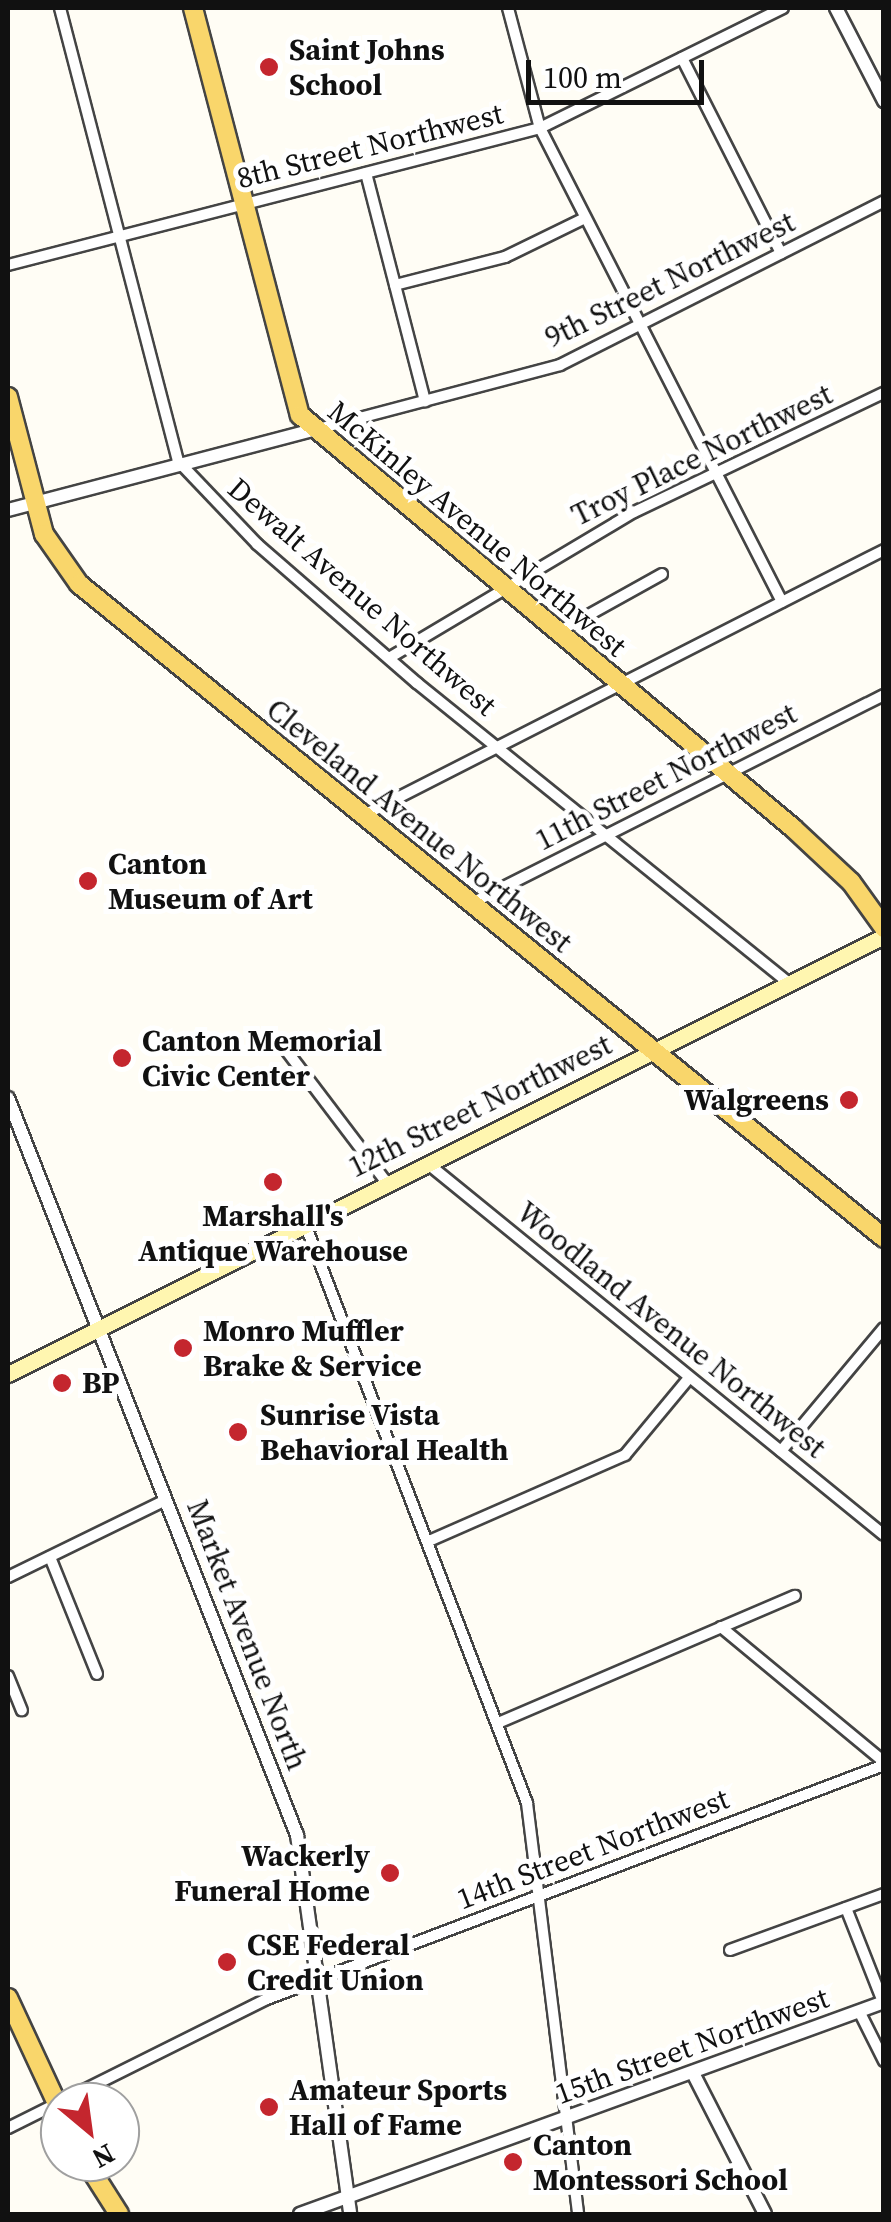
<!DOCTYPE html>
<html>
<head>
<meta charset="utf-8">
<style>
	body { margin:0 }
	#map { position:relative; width:891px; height:2222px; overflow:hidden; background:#fffdf5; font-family:"Source Serif 4",serif }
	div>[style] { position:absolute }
	.roads { filter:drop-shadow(2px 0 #444) drop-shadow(-2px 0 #444) drop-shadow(0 2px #444) drop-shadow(0 -2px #444) }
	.minor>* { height:10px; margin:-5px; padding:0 5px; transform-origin:5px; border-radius:5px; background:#fff }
	.tertiary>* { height:12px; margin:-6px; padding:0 6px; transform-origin:6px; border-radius:6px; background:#fff }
	.secondary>* { height:15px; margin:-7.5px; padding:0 7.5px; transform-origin:7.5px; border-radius:7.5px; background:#fff6b0 }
	.primary>* { height:18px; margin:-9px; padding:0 9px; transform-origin:9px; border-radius:9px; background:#f9d66b }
	.dots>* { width:28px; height:28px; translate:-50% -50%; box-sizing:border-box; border:5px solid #fff; border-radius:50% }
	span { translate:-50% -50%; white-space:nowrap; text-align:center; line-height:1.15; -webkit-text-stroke:10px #fff; paint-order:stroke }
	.poi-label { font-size:30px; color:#111; font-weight:700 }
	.left { translate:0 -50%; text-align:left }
	.right { translate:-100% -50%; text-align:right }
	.street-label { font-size:30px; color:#111 }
	.frame { position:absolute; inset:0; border:10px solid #111; pointer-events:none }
	.north { position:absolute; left:40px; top:2082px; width:100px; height:100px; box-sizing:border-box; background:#fff; border:2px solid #a0a0a0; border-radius:50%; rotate:151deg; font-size:28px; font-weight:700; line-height:40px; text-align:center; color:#111 }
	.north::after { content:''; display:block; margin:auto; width:35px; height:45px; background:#c4262e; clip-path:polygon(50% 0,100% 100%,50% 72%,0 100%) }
	.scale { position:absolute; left:526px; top:60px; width:178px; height:45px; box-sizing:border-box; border:5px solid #111; border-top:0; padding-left:12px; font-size:30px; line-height:35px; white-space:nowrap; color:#111; -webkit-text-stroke:8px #fff; paint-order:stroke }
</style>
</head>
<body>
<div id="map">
	<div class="roads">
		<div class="minor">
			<i style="left:60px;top:8px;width:468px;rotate:75.4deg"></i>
			<i style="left:178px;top:461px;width:115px;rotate:46.4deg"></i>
			<i style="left:257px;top:544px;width:212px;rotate:41deg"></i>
			<i style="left:417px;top:683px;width:479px;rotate:38.9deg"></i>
			<i style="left:508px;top:8px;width:124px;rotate:75.1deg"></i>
			<i style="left:540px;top:128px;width:532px;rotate:62.95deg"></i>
			<i style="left:682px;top:58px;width:219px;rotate:63.1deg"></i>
			<i style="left:366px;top:173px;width:236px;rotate:75.5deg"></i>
			<i style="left:8px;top:265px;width:549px;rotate:-14.44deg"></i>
			<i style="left:540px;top:128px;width:271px;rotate:-26.3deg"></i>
			<i style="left:395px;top:285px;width:114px;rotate:-14.3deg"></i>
			<i style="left:505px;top:257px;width:89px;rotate:-26deg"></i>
			<i style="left:318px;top:429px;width:250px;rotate:-14.8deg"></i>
			<i style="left:560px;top:365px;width:363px;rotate:-26.8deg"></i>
			<i style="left:558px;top:632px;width:119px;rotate:-29.1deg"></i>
			<i style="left:389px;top:658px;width:285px;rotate:-30.8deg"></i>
			<i style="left:634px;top:512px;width:277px;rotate:-25.5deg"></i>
			<i style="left:364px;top:815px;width:584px;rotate:-27deg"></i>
			<i style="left:472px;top:903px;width:462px;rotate:-26.8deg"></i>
			<i style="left:283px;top:1046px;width:172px;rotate:52.8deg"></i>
			<i style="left:427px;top:1163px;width:589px;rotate:39.15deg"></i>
			<i style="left:305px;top:1224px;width:620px;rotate:69.02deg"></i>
			<i style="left:527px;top:1803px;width:414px;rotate:82.9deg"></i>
			<i style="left:781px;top:1451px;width:160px;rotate:-50.1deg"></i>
			<i style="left:429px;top:1541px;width:214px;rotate:-23.7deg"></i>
			<i style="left:625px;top:1455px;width:100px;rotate:-50.3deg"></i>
			<i style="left:50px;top:1557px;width:126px;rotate:68.1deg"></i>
			<i style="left:8px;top:1577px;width:176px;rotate:-26deg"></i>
			<i style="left:721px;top:1627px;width:212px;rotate:39.6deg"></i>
			<i style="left:8px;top:1676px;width:37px;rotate:68deg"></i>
			<i style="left:498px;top:1723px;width:323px;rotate:-23.2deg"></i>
			<i style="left:846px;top:1908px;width:101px;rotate:68.5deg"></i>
			<i style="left:730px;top:1950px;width:164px;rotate:-20deg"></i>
			<i style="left:859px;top:2011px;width:56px;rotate:63.4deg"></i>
			<i style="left:8px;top:2128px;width:289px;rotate:-26.5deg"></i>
			<i style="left:267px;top:1999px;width:660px;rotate:-20.77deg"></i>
		</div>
		<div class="tertiary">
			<i style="left:836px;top:8px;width:105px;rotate:62.7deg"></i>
			<i style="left:8px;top:510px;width:314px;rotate:-14.7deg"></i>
			<i style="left:8px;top:1098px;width:792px;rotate:68.59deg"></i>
			<i style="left:297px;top:1835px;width:383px;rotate:82deg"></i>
			<i style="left:693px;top:2073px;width:158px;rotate:62.9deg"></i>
			<i style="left:300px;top:2214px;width:621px;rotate:-19.95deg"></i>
		</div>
		<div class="secondary">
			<i style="left:8px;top:1374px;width:979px;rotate:-26.57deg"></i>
		</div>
		<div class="primary">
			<i style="left:193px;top:8px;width:421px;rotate:75.3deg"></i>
			<i style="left:300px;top:415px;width:643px;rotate:39.95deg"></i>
			<i style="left:793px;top:828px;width:79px;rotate:43deg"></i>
			<i style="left:851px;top:882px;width:57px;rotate:54.3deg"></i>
			<i style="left:8px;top:397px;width:142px;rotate:75.3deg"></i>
			<i style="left:44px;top:534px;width:61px;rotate:55deg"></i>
			<i style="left:79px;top:584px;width:1037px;rotate:39.09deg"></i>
			<i style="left:8px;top:1998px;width:123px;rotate:65.1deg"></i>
			<i style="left:86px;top:2162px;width:62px;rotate:57.6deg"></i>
		</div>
	</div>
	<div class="dots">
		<i style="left:269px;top:67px;background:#c4262e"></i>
		<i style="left:88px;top:881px;background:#c4262e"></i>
		<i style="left:122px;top:1058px;background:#c4262e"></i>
		<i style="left:849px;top:1100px;background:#c4262e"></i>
		<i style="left:273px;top:1182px;background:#c4262e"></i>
		<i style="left:183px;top:1348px;background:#c4262e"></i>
		<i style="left:62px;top:1383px;background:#c4262e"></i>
		<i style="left:238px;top:1432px;background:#c4262e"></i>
		<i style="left:390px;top:1873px;background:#c4262e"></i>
		<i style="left:227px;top:1962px;background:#c4262e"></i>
		<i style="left:269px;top:2107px;background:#c4262e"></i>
		<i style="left:513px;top:2162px;background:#c4262e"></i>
	</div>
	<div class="poi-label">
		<span class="left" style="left:289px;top:67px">Saint Johns<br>School</span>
		<span class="left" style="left:108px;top:881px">Canton<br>Museum of Art</span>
		<span class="left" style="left:142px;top:1058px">Canton Memorial<br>Civic Center</span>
		<span class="right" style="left:829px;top:1100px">Walgreens</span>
		<span style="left:273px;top:1233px">Marshall's<br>Antique Warehouse</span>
		<span class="left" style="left:203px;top:1348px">Monro Muffler<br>Brake &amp; Service</span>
		<span class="left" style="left:82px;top:1383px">BP</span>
		<span class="left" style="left:260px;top:1432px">Sunrise Vista<br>Behavioral Health</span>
		<span class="right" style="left:370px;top:1873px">Wackerly<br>Funeral Home</span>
		<span class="left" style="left:247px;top:1962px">CSE Federal<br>Credit Union</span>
		<span class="left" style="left:289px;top:2107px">Amateur Sports<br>Hall of Fame</span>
		<span class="left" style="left:533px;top:2162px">Canton<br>Montessori School</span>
	</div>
	<div class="street-label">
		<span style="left:370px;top:146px;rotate:-14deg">8th Street Northwest</span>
		<span style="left:670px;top:280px;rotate:-26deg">9th Street Northwest</span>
		<span style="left:702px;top:455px;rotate:-26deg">Troy Place Northwest</span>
		<span style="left:477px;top:529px;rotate:40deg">McKinley Avenue Northwest</span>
		<span style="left:362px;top:597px;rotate:41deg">Dewalt Avenue Northwest</span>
		<span style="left:666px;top:777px;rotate:-27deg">11th Street Northwest</span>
		<span style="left:419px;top:826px;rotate:39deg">Cleveland Avenue Northwest</span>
		<span style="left:480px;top:1106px;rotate:-26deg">12th Street Northwest</span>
		<span style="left:671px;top:1330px;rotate:39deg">Woodland Avenue Northwest</span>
		<span style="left:247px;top:1635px;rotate:69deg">Market Avenue North</span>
		<span style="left:593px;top:1849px;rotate:-21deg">14th Street Northwest</span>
		<span style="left:692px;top:2046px;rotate:-20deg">15th Street Northwest</span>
	</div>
	<div class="frame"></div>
	<div class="north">N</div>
	<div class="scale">100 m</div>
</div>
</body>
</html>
